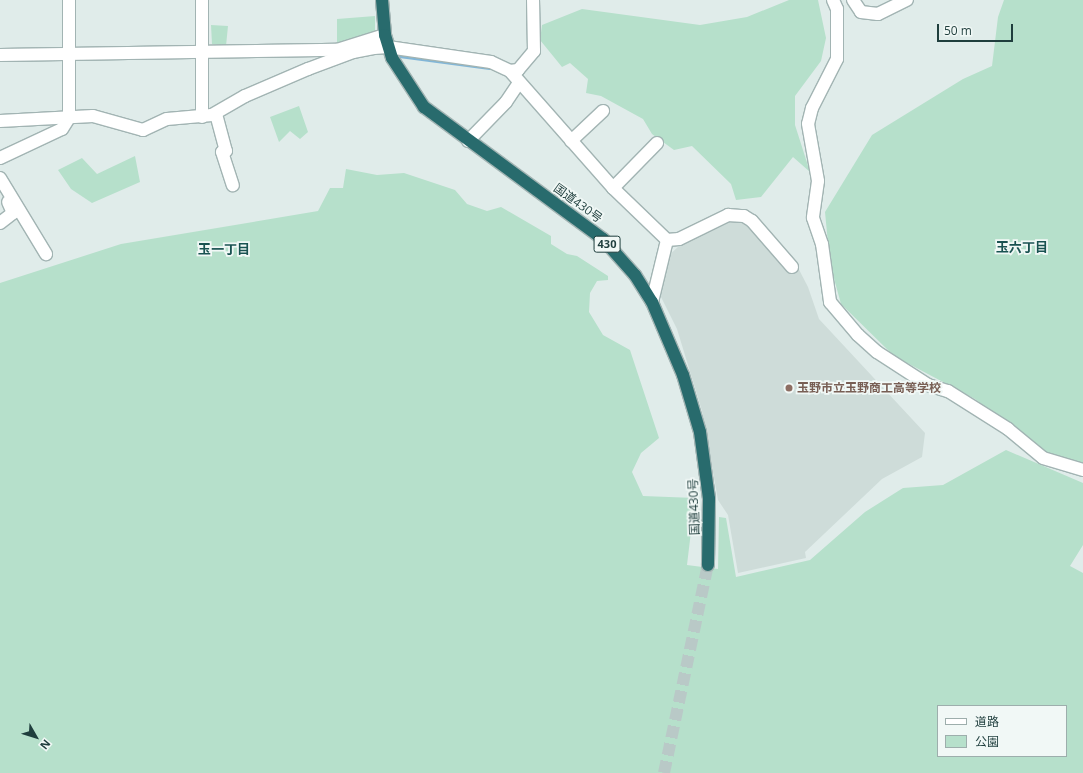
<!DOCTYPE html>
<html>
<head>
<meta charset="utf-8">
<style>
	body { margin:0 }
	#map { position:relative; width:1083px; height:773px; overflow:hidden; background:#e0ecea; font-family:"Open Sans","Noto Sans JP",sans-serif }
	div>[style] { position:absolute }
	.built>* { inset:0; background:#cedcd9 }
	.green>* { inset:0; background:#b6e0cb }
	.stream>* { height:3px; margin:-1.5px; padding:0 1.5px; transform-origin:1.5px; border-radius:1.5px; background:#82b6d7 }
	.highway-tunnel>* { height:12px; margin-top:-6px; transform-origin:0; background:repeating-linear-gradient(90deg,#b9c9c7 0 12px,transparent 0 18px) }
	.roads { filter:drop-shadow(1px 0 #a2b4b3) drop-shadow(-1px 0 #a2b4b3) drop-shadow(0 1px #a2b4b3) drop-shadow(0 -1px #a2b4b3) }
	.minor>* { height:12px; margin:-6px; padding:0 6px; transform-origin:6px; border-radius:6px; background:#fff }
	.highway>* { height:12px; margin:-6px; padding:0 6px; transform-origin:6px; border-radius:6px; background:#286b6d }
	.dots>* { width:11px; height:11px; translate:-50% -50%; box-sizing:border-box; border:2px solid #f1f8f6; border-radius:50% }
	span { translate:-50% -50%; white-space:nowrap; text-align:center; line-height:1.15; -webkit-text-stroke:3.5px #f1f8f6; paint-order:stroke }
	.shield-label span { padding:1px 3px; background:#f1f8f6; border:1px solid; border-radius:3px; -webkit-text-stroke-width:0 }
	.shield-label { font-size:11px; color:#1f3e3d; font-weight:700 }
	.street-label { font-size:12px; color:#1f3e3d }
	.education-label { font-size:12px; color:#785e54; font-weight:700 }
	.left { translate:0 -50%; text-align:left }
	.neighbourhood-label { font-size:13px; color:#195251; font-weight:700 }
	.legend { position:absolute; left:937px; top:705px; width:130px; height:52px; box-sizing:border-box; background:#f1f8f6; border:1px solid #9daeac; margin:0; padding:5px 7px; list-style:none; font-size:12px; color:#1f3e3d }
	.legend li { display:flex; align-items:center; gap:8px; height:20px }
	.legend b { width:20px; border:1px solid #9daeac }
	.north { position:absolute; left:16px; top:717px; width:40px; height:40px; -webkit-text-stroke:3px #f1f8f6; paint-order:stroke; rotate:129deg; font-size:11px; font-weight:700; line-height:16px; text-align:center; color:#1f3e3d }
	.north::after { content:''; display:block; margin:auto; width:14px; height:18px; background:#1f3e3d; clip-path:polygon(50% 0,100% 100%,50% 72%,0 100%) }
	.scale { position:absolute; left:937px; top:24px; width:76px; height:18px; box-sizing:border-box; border:2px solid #1f3e3d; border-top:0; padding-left:5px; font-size:12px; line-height:14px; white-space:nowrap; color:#1f3e3d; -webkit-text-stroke:3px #f1f8f6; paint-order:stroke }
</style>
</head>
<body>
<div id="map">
	<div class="built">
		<i style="clip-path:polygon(729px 219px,743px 222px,785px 265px,794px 260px,808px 287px,819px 319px,925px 433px,922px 457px,882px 479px,805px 552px,806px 558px,738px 573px,728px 515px,718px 500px,702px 411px,677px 329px,660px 295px,665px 259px,679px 246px,703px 231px)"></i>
	</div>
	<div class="green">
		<i style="clip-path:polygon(789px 0,818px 0,826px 38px,821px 61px,795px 96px,795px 125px,810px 172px,793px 157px,761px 197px,736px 200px,731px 184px,692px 146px,674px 150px,652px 134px,643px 119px,601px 96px,586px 93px,588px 79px,570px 63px,562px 67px,540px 40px,542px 25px,582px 9px,700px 25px,747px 17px)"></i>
		<i style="clip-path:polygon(1004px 0,1083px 0,1083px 464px,1051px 457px,975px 399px,894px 356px,841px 304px,830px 264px,825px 212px,872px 135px,963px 79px,992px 66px,998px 17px)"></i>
		<i style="clip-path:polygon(375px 16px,375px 35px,337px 43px,337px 19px)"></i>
		<i style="clip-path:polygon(211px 25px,228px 26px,226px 46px,212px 44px)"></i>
		<i style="clip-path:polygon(299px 106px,308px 132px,300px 139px,290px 131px,279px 142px,270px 117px)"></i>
		<i style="clip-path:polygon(135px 156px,140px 182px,92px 203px,71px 189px,58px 170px,82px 158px,97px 174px)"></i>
		<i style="clip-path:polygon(evenodd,346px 169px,377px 175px,404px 173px,455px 190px,467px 204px,487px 211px,501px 207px,551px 236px,551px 244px,567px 254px,577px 256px,608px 276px,608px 280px,597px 281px,590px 293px,589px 312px,603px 335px,630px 350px,659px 438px,641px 453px,632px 472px,643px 496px,695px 498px,687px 565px,718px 569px,719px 517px,726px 518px,736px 577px,810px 560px,865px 512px,903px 488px,943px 485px,1006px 450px,1083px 483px,1083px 545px,1070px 566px,1083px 573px,1083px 773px,0 773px,0 283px,121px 244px,318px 211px,330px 188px,343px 188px,346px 169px,938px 706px,1066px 706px,1066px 756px,938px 756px,938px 706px)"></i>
	</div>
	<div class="stream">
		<i style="left:399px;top:56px;width:91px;rotate:7.6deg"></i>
	</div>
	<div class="highway-tunnel">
		<i style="left:664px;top:773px;width:213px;rotate:-78.1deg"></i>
	</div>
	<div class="roads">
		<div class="minor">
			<i style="left:833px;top:0;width:10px;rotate:66deg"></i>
			<i style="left:837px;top:9px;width:50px;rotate:90deg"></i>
			<i style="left:837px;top:59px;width:55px;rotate:117deg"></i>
			<i style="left:812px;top:108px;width:16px;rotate:104deg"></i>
			<i style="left:808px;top:124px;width:58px;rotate:80deg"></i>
			<i style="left:818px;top:181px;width:37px;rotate:98deg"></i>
			<i style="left:813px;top:218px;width:28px;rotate:71deg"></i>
			<i style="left:822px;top:244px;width:59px;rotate:82.1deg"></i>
			<i style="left:830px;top:302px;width:43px;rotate:49.7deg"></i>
			<i style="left:858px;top:335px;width:25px;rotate:42deg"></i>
			<i style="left:877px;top:352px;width:61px;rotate:32.9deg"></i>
			<i style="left:928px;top:385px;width:21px;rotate:17deg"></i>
			<i style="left:948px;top:391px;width:71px;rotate:32.3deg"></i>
			<i style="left:1008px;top:429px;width:45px;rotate:39.6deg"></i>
			<i style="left:1043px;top:458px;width:42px;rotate:16.7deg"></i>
			<i style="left:853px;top:0;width:14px;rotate:56deg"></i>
			<i style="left:861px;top:12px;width:17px;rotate:7deg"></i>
			<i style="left:878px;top:14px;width:32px;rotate:-26deg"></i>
			<i style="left:0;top:55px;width:337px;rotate:-0.9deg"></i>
			<i style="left:337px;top:50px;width:50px;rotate:-17.4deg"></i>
			<i style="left:510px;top:71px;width:8px;rotate:-7deg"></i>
			<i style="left:518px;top:70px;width:25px;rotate:-50deg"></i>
			<i style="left:534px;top:51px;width:51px;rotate:-91.1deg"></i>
			<i style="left:216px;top:114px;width:38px;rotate:75deg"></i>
			<i style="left:226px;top:151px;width:4px;rotate:166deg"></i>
			<i style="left:222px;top:152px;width:35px;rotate:72deg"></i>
			<i style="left:202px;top:117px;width:117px;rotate:-90deg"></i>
			<i style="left:0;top:121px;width:93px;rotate:-3.1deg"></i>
			<i style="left:93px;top:116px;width:52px;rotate:15.6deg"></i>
			<i style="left:143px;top:130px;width:26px;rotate:-25deg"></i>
			<i style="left:167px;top:119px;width:45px;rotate:-5.1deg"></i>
			<i style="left:212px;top:115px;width:38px;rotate:-30deg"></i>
			<i style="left:245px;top:96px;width:69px;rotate:-23.2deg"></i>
			<i style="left:308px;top:69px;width:48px;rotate:-20.7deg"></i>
			<i style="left:353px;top:52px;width:21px;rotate:-11deg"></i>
			<i style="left:374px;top:48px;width:14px;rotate:-4deg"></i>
			<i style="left:388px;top:47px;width:104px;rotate:8.3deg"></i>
			<i style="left:491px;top:62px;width:21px;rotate:25deg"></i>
			<i style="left:510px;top:71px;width:156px;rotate:48.6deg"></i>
			<i style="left:613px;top:188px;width:75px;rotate:43.9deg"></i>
			<i style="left:468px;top:141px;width:54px;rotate:-45.7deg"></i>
			<i style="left:506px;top:102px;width:22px;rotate:-56deg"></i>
			<i style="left:571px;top:141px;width:44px;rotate:-43.2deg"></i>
			<i style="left:0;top:158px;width:68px;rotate:-25.1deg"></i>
			<i style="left:62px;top:129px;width:13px;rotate:-58deg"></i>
			<i style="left:69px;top:118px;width:118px;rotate:-90deg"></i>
			<i style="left:0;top:178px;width:89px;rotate:58.8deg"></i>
			<i style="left:613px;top:188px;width:63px;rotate:-45.6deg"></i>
			<i style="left:0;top:223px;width:16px;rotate:-38deg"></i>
			<i style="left:13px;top:213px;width:12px;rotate:-114deg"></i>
			<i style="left:652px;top:302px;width:64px;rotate:-76.4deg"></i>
			<i style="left:667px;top:240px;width:12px;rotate:-5deg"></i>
			<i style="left:679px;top:239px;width:55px;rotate:-26.1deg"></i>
			<i style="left:728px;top:215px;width:16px;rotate:4deg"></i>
			<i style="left:744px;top:216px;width:9px;rotate:32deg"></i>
			<i style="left:752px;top:221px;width:61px;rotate:49deg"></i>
		</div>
		<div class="highway">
			<i style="left:382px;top:0;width:35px;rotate:85deg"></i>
			<i style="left:385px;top:35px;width:24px;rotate:73deg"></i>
			<i style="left:392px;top:58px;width:59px;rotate:56.9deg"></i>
			<i style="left:424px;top:107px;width:222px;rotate:36.4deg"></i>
			<i style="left:603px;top:239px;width:48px;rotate:48.4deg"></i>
			<i style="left:635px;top:275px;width:32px;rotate:58deg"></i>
			<i style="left:652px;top:302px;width:79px;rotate:67deg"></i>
			<i style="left:683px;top:375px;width:59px;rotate:73.4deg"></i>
			<i style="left:700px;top:432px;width:68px;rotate:82.3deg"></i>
			<i style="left:709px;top:499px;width:66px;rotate:90.9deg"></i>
		</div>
	</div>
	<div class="dots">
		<i style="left:789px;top:388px;background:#8d6e63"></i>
	</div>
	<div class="shield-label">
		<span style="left:607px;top:244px">430</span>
	</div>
	<div class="street-label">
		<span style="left:578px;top:203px;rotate:36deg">国道430号</span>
		<span style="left:694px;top:507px;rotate:-92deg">国道430号</span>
	</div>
	<div class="education-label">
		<span class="left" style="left:797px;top:388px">玉野市立玉野商工高等学校</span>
	</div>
	<div class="neighbourhood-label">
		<span style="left:1022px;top:247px">玉六丁目</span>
		<span style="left:224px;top:249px">玉一丁目</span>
	</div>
	<ul class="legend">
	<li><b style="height:5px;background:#fff"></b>道路</li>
	<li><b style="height:11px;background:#b6e0cb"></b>公園</li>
	</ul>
	<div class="north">N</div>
	<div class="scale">50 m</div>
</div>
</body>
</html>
